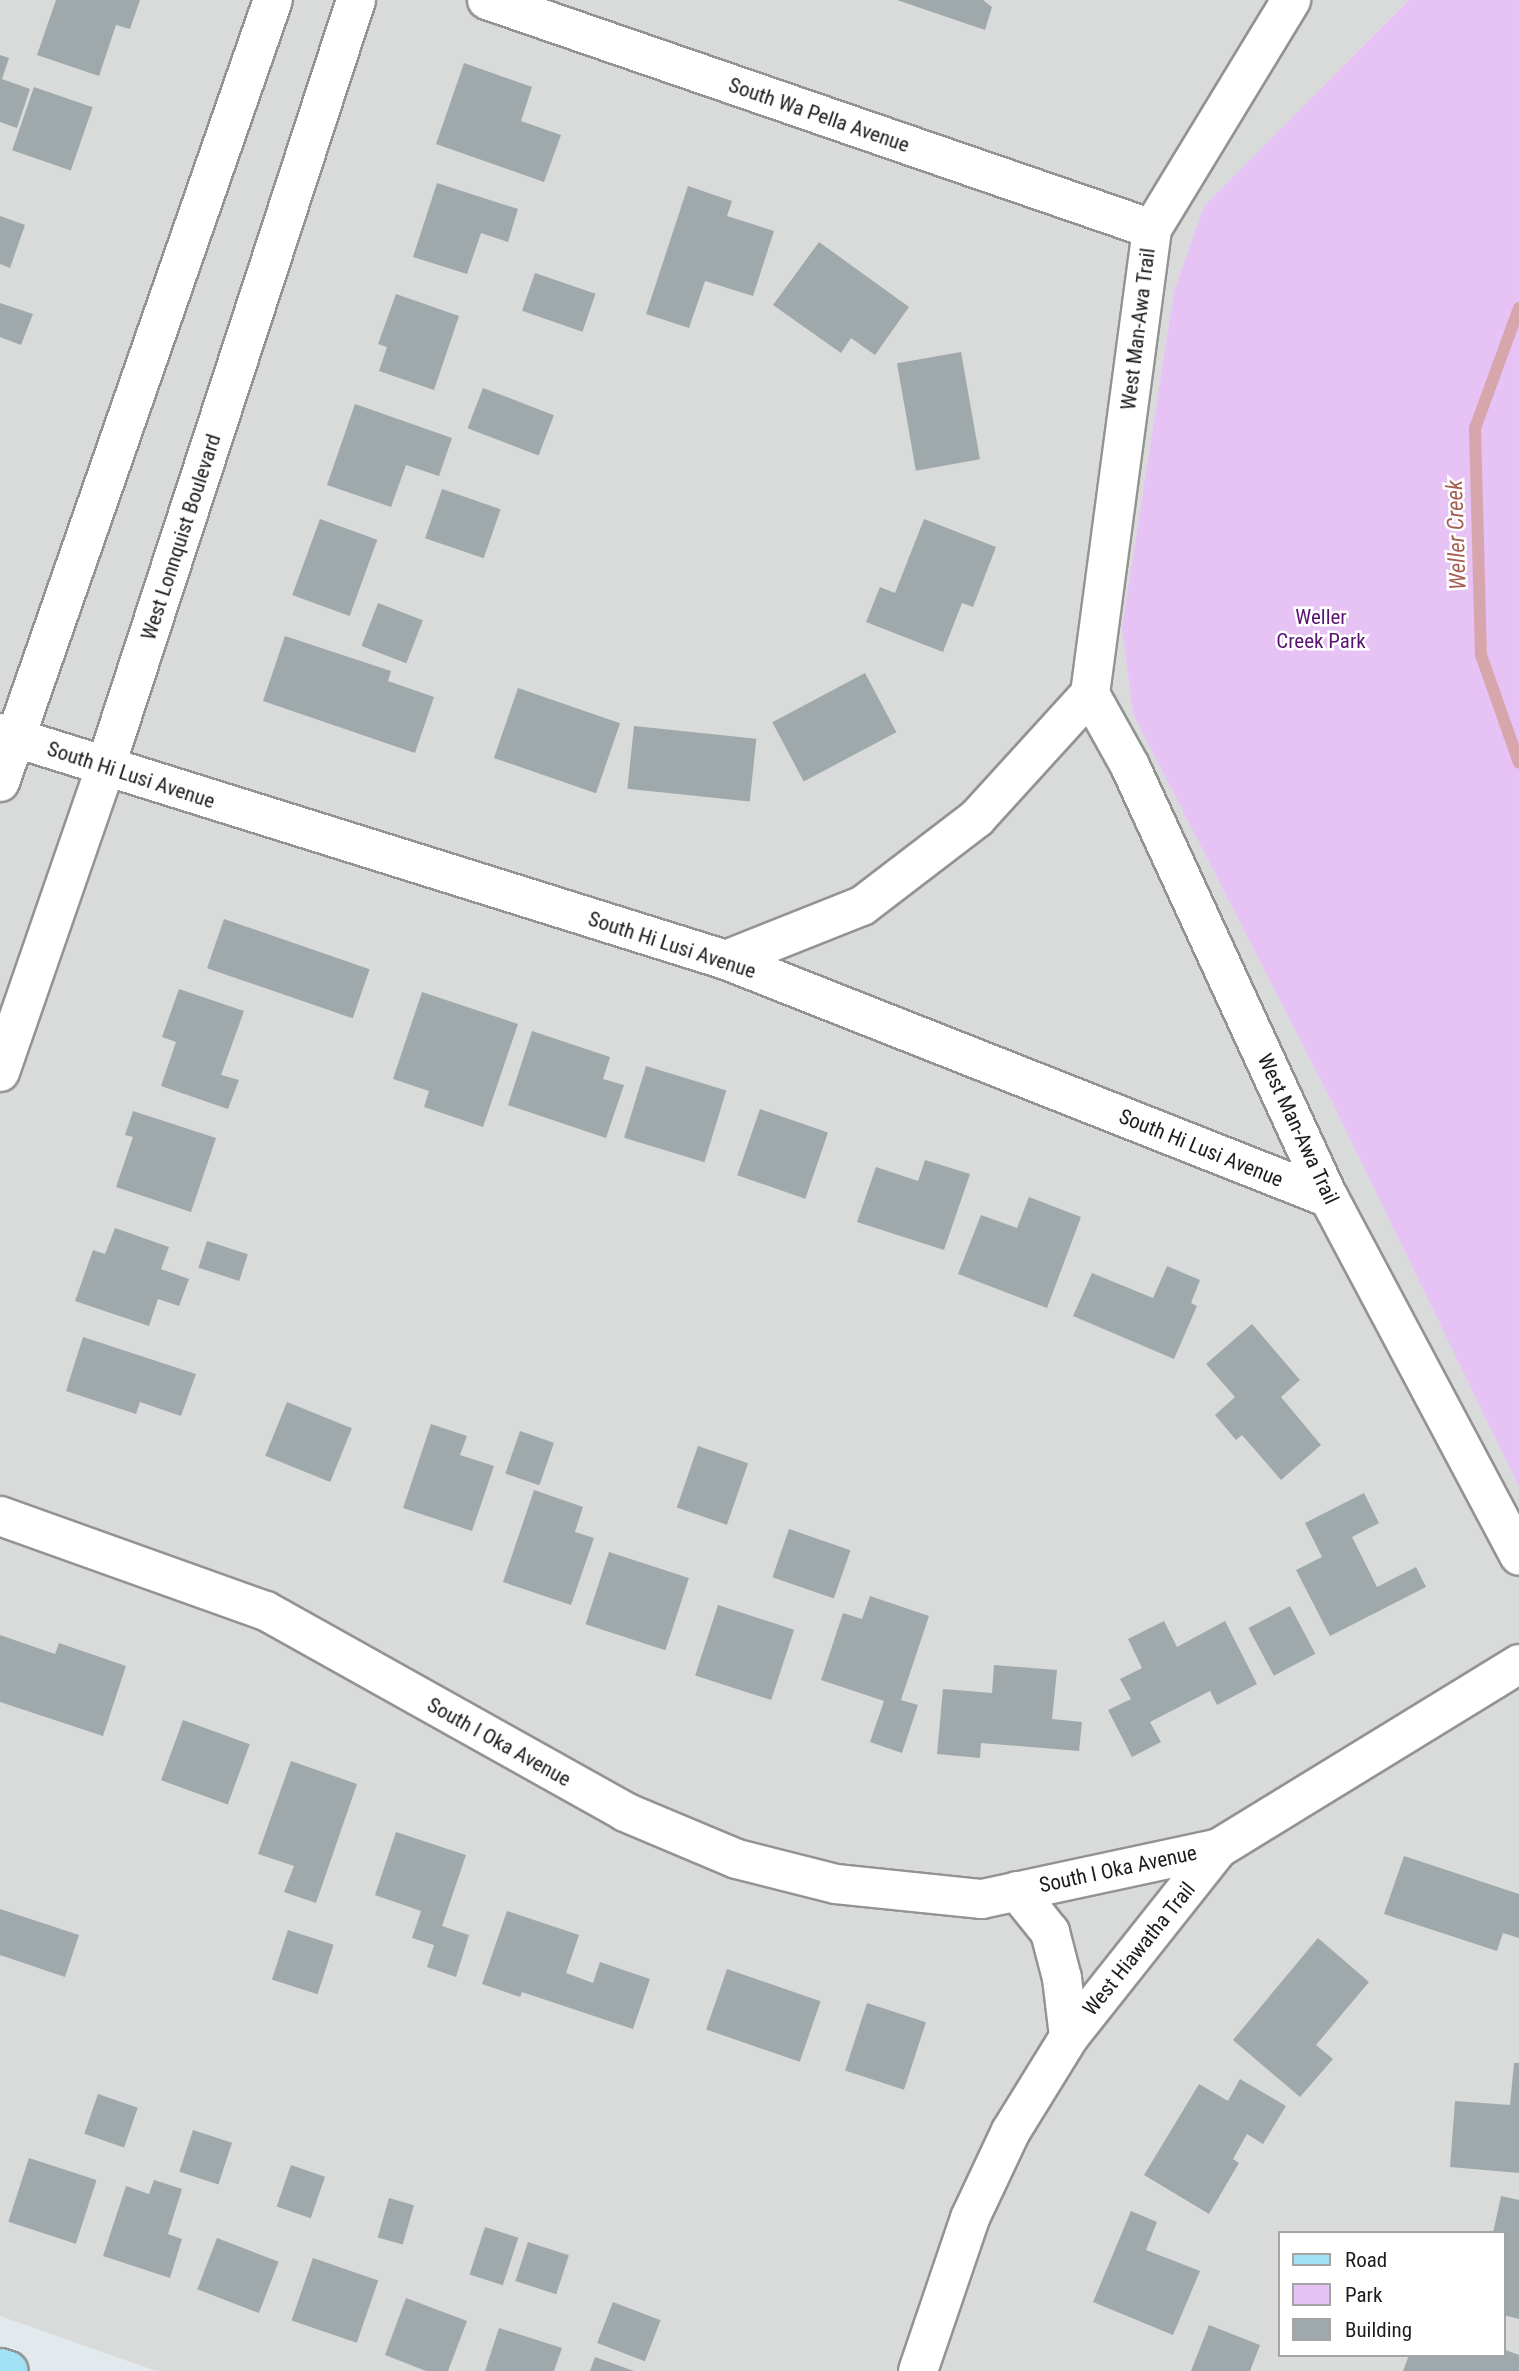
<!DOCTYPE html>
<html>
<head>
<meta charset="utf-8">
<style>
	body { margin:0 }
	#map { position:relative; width:1519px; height:2371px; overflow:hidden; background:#e3eaed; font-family:"Roboto Condensed",sans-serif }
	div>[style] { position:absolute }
	.residential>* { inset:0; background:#d9dada }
	.park>* { inset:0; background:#e7c2f4 }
	.stream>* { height:12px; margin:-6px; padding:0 6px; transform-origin:6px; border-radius:6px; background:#d7a6ac }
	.building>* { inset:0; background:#9fa9ab; transform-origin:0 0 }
	.roads { filter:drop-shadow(2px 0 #939393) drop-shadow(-2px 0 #939393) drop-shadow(0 2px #939393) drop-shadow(0 -2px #939393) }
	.street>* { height:38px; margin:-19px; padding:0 19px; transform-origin:19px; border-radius:19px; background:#fff }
	.primary>* { height:38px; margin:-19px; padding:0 19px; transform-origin:19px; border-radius:19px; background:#a1e1f4 }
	span { translate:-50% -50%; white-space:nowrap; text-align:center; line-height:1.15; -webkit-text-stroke:5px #fff; paint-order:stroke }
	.street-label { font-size:21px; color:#1c1c1c }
	.park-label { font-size:21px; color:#591471 }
	.water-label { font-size:23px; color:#a45e51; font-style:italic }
	.legend { position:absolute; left:1278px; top:2231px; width:228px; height:126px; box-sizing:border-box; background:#fff; border:2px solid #a4a4a4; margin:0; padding:9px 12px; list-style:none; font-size:21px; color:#1c1c1c }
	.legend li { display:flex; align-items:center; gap:14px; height:35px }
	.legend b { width:35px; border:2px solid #a4a4a4 }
</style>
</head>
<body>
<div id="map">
	<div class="residential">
		<i style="clip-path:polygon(evenodd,0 0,1409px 0,1204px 206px,1174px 291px,1122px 627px,1133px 714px,1333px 1104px,1519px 1487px,1519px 2371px,156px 2371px,0 2316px,0 0,1279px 2233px,1503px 2233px,1503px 2355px,1279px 2355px,1279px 2233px)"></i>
	</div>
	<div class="park">
		<i style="clip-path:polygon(1409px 0,1519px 0,1519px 1487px,1333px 1104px,1133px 714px,1122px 627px,1174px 291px,1204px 206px)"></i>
	</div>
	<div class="stream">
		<i style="left:1519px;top:308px;width:128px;rotate:110.1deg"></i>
		<i style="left:1475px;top:428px;width:227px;rotate:88.5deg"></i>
		<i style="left:1481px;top:655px;width:114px;rotate:70.6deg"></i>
	</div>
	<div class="building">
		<i style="clip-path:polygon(56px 0,140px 0,130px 29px,116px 25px,99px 76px,37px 55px)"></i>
		<i style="clip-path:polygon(897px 0,983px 0,992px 7px,985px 30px)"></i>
		<i style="clip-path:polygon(0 55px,9px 58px,2px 79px,30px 89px,17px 128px,0 122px)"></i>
		<i style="clip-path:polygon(464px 63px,532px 87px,521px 121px,561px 135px,544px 182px,436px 144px)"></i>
		<i style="left:34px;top:87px;width:62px;height:67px;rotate:19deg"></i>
		<i style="clip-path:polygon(437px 183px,518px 209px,508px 242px,481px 233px,467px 274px,413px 257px)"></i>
		<i style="clip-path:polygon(688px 186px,732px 201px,727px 216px,774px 231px,753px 296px,705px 281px,689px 328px,646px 314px)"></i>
		<i style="clip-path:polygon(0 216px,25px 225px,10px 268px,0 264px)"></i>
		<i style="clip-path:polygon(819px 242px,909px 307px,875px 355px,851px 338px,841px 353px,773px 305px)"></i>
		<i style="left:535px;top:273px;width:64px;height:40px;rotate:19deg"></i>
		<i style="clip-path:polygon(396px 294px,459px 316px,434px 390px,379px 371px,387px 347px,378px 344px)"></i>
		<i style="clip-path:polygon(0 303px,33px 314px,21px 345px,0 337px)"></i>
		<i style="left:961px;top:352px;width:109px;height:65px;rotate:80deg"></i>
		<i style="left:483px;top:388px;width:76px;height:43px;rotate:21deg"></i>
		<i style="clip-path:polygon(355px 404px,452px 438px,439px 476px,406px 465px,391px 507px,327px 485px)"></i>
		<i style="left:442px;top:489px;width:62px;height:52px;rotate:19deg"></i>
		<i style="left:320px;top:519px;width:61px;height:81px;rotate:20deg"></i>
		<i style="clip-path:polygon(924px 519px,996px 547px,973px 607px,962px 603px,943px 652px,866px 622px,880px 587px,895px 593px)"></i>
		<i style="left:378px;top:603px;width:48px;height:46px;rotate:21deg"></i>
		<i style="clip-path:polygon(285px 636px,391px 671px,388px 681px,434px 697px,415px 753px,263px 701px)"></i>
		<i style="left:865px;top:673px;width:67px;height:105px;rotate:62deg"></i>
		<i style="left:518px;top:688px;width:108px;height:74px;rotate:19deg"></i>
		<i style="left:634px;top:726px;width:123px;height:63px;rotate:6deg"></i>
		<i style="left:224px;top:919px;width:154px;height:52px;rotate:19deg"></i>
		<i style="clip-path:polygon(179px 989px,244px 1011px,221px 1075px,239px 1080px,228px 1109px,161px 1086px,176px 1042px,162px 1037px)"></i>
		<i style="clip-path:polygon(422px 992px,518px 1024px,483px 1127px,424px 1107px,429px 1091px,393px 1079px)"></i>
		<i style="clip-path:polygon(532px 1031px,610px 1057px,603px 1079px,624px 1085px,606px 1138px,508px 1105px)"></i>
		<i style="left:646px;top:1066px;width:84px;height:75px;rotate:17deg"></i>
		<i style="left:760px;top:1109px;width:72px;height:70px;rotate:19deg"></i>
		<i style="clip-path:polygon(133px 1111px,216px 1138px,191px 1212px,116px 1187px,133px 1137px,125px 1135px)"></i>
		<i style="clip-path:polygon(925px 1160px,970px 1174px,944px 1250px,857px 1222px,876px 1167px,918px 1181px)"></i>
		<i style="clip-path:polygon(1029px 1197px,1081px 1217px,1047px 1308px,958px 1274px,981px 1215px,1017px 1228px)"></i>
		<i style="clip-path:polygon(115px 1228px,169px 1247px,161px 1269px,189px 1279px,179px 1306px,158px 1299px,149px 1326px,75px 1301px,93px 1250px,105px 1254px)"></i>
		<i style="left:207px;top:1241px;width:43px;height:28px;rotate:18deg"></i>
		<i style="clip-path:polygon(1167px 1266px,1200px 1280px,1191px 1303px,1197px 1306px,1174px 1359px,1073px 1316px,1092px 1273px,1153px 1298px)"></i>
		<i style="clip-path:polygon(1252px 1324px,1300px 1380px,1281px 1397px,1321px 1445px,1281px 1480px,1242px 1435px,1236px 1440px,1215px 1415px,1235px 1397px,1206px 1364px)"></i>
		<i style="clip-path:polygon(83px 1337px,196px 1374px,181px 1416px,140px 1402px,136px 1414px,66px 1391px)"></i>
		<i style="left:287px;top:1402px;width:70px;height:58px;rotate:22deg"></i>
		<i style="clip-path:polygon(431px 1424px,467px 1436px,460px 1455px,494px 1466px,472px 1531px,403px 1508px)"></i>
		<i style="left:520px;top:1431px;width:36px;height:45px;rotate:19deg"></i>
		<i style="left:698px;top:1446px;width:53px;height:65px;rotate:19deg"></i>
		<i style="clip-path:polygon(534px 1490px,583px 1507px,575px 1532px,594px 1538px,571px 1605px,503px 1582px)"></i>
		<i style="clip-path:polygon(1364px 1493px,1379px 1523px,1352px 1537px,1377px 1587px,1416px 1567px,1426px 1587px,1330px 1636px,1296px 1570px,1322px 1557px,1305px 1523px)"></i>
		<i style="left:789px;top:1529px;width:65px;height:51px;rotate:19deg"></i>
		<i style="left:609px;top:1552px;width:84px;height:76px;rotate:18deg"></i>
		<i style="clip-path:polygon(870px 1596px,929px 1616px,901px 1700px,918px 1705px,902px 1753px,870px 1742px,884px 1701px,821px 1680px,843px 1613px,862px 1619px)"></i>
		<i style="left:718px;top:1605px;width:80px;height:74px;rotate:18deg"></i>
		<i style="left:1290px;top:1606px;width:54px;height:47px;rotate:62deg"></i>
		<i style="clip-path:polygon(1164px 1621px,1177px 1647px,1225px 1621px,1257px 1684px,1217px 1705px,1210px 1691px,1150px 1722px,1161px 1742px,1132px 1757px,1108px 1710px,1131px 1699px,1120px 1679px,1142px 1668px,1128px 1639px)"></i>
		<i style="clip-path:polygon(0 1635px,55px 1654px,59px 1643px,126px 1666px,103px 1736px,0 1702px)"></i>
		<i style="clip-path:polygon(994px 1665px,1057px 1670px,1052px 1719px,1082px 1722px,1079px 1751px,981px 1743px,980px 1758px,937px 1754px,943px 1689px,992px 1693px)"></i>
		<i style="left:183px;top:1720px;width:71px;height:64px;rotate:20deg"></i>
		<i style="clip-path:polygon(291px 1761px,357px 1784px,316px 1903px,284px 1892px,294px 1866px,258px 1854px)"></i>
		<i style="clip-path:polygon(396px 1832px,466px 1855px,442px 1926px,469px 1935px,456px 1977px,427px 1967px,434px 1945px,412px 1938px,421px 1911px,375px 1895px)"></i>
		<i style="clip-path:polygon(1404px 1856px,1519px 1894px,1519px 1938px,1503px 1933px,1497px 1951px,1384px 1914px)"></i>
		<i style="clip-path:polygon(0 1909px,79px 1935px,65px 1977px,0 1955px)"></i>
		<i style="clip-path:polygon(507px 1911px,579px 1935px,566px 1973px,593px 1983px,600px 1962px,650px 1979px,633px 2029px,522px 1992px,520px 1997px,482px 1984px)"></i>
		<i style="left:288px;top:1930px;width:48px;height:52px;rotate:18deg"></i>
		<i style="clip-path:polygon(1318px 1938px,1369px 1982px,1316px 2045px,1333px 2059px,1300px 2097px,1233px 2040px)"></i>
		<i style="left:727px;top:1969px;width:99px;height:64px;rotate:19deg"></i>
		<i style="left:867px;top:2003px;width:62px;height:71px;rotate:18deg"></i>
		<i style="clip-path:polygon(1514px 2063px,1519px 2063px,1519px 2173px,1450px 2167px,1455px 2101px,1510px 2105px)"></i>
		<i style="clip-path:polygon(1240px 2079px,1286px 2106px,1263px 2144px,1247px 2134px,1233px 2159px,1239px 2163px,1209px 2214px,1144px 2175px,1199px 2084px,1228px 2101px)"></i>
		<i style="left:98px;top:2094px;width:42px;height:42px;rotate:19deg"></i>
		<i style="left:193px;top:2130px;width:41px;height:44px;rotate:18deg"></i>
		<i style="left:29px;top:2158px;width:71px;height:67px;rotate:18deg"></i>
		<i style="left:291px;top:2165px;width:36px;height:44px;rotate:19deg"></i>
		<i style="clip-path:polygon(154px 2180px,182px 2189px,168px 2234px,182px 2239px,170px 2278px,103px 2256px,126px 2186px,149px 2194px)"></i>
		<i style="clip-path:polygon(1501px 2196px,1519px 2200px,1519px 2319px,1503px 2315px,1503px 2233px,1493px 2233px)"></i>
		<i style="left:389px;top:2198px;width:26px;height:41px;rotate:16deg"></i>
		<i style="clip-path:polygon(1131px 2211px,1157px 2222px,1146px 2250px,1200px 2271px,1173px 2335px,1093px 2302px)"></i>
		<i style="left:485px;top:2227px;width:35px;height:50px;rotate:18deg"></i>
		<i style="left:217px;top:2238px;width:66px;height:55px;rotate:21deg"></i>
		<i style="left:528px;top:2242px;width:43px;height:41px;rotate:18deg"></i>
		<i style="left:313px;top:2258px;width:69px;height:66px;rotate:19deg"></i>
		<i style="clip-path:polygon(406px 2298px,467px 2321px,448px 2371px,426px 2371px,385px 2355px)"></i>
		<i style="left:613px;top:2302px;width:51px;height:44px;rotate:21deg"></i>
		<i style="clip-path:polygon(1209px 2325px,1260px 2345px,1250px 2371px,1191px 2371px)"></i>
		<i style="clip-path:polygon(499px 2328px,562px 2348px,554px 2371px,485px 2371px)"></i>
		<i style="clip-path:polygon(1503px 2349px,1519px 2355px,1519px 2371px,1403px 2371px,1409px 2355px,1503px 2355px)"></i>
		<i style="clip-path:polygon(595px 2357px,634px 2371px,590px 2371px)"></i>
	</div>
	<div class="roads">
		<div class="street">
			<i style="left:487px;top:0;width:703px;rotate:19deg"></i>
			<i style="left:1090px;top:694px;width:82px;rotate:60.9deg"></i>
			<i style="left:1130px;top:766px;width:476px;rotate:65.3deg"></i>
			<i style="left:1329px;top:1198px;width:405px;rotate:62deg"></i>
			<i style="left:0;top:733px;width:761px;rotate:17.36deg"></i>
			<i style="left:726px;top:960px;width:648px;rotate:21.54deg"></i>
			<i style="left:0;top:782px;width:828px;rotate:-70.76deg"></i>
			<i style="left:726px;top:960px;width:146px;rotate:-21.7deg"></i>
			<i style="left:862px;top:906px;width:145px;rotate:-37.4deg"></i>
			<i style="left:977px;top:818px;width:168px;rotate:-47.7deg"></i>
			<i style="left:1090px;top:694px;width:469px;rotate:-82.4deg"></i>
			<i style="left:1152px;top:229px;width:268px;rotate:-58.7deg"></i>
			<i style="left:0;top:1072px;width:322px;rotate:-70.9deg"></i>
			<i style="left:105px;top:768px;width:808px;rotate:-71.9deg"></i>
			<i style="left:0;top:1516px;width:282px;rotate:19.7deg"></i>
			<i style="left:266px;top:1611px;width:411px;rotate:29.2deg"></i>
			<i style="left:625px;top:1812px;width:121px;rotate:22.8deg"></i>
			<i style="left:737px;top:1859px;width:102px;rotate:14.2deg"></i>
			<i style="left:836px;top:1884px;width:147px;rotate:5.9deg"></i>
			<i style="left:982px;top:1899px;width:242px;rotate:-12.1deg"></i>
			<i style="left:1017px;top:1891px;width:53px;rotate:51.2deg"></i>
			<i style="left:1050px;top:1932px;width:48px;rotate:75.4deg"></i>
			<i style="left:1062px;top:1978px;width:59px;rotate:83.2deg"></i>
			<i style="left:918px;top:2371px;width:162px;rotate:-71.2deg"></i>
			<i style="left:970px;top:2218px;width:96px;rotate:-64.8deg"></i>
			<i style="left:1011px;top:2131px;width:110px;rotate:-58.3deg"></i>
			<i style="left:1069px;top:2037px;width:241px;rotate:-51.6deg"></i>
			<i style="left:1219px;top:1848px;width:352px;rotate:-31.5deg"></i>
		</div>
		<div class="primary">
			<i style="left:0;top:2368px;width:9px;rotate:18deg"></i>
		</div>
	</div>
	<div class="street-label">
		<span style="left:819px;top:115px;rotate:19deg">South Wa Pella Avenue</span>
		<span style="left:1138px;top:329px;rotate:-83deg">West Man-Awa Trail</span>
		<span style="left:181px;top:537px;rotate:-72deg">West Lonnquist Boulevard</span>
		<span style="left:131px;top:775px;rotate:18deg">South Hi Lusi Avenue</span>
		<span style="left:672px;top:945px;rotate:18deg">South Hi Lusi Avenue</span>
		<span style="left:1298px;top:1129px;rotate:65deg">West Man-Awa Trail</span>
		<span style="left:1201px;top:1148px;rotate:22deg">South Hi Lusi Avenue</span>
		<span style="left:499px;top:1742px;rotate:29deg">South I Oka Avenue</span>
		<span style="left:1118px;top:1869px;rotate:-12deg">South I Oka Avenue</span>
		<span style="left:1139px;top:1949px;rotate:-51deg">West Hiawatha Trail</span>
	</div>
	<div class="park-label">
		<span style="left:1321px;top:629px">Weller<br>Creek Park</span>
	</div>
	<div class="water-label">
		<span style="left:1457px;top:535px;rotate:-92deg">Weller Creek</span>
	</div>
	<ul class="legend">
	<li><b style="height:9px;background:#a1e1f4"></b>Road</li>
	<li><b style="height:19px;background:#e7c2f4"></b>Park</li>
	<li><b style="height:19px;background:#9fa9ab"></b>Building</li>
	</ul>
</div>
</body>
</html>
